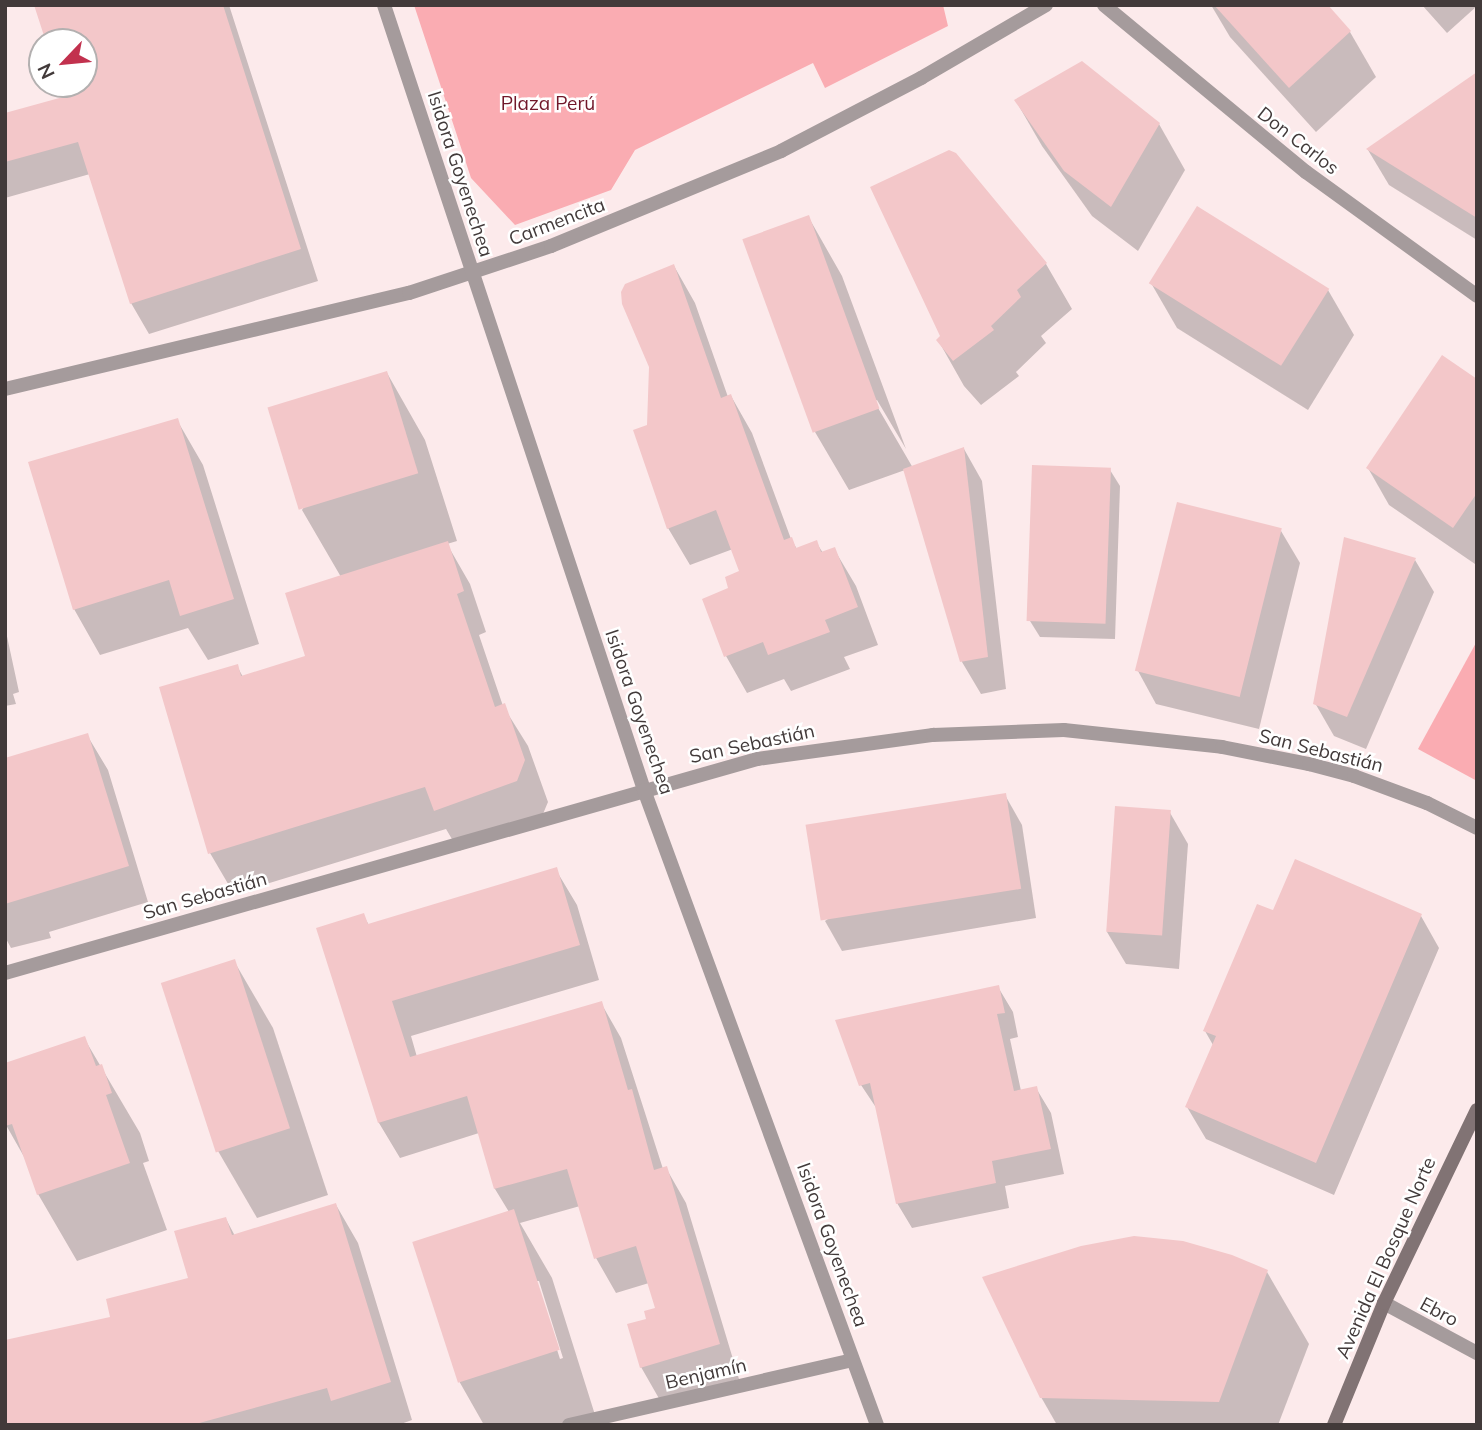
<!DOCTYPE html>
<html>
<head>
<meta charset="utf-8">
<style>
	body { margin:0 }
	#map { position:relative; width:1482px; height:1430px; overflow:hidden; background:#fceaeb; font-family:Mulish,sans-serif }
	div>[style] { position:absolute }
	.green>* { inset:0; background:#faacb2 }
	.shadow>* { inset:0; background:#0003 }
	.building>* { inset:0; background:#f3c7c9; transform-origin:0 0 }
	.minor>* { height:14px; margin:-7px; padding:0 7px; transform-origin:7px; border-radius:7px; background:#a59b9c }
	.tertiary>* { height:14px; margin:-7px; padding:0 7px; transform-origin:7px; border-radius:7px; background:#a59b9c }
	.secondary>* { height:14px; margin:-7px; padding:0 7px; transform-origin:7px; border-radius:7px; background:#817374 }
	span { translate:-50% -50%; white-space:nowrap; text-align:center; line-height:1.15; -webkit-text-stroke:5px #fff; paint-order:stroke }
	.park-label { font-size:19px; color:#71172a }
	.street-label { font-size:19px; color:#423a3a }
	.frame { position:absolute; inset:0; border:7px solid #423a3a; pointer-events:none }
	.north { position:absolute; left:28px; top:28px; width:70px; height:70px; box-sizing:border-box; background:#fff; border:2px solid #b3b0b0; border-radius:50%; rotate:244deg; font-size:19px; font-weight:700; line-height:28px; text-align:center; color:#423a3a }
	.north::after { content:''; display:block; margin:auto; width:24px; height:32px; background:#c2314e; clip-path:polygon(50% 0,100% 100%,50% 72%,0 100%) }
</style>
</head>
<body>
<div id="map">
	<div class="green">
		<i style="clip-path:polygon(414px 5px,943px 5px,948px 26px,825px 88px,813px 63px,635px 150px,611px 190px,515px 225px,471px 178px)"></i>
		<i style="clip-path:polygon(1477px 641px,1477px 781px,1418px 749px)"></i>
	</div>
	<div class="shadow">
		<i style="clip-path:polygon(36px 5px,229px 5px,318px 281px,149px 334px,131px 303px,90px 174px,5px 198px,5px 115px,66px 98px,61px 84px,84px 84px,84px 42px,47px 42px)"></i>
		<i style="clip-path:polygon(1211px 5px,1326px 5px,1350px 32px,1376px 77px,1316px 132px,1230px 37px)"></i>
		<i style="clip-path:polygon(1422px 5px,1477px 5px,1477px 6px,1447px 33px)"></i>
		<i style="clip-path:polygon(1477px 74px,1477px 240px,1389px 185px,1368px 150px)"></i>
		<i style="clip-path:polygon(1016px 101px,1159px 124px,1185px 170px,1138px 251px,1092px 216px,1042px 146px)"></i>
		<i style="clip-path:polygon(948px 152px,1046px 264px,1072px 309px,1041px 336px,1046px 343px,1016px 372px,1019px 376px,981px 405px,964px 386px,938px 340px,942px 336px,872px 188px)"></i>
		<i style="clip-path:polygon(809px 218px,842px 276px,906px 449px,877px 400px,874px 401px,913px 468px,964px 449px,982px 481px,1006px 689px,981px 694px,962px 662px,905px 470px,849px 490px,815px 432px)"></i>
		<i style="clip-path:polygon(674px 266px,695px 303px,728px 397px,731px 396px,752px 433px,791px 539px,797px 549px,816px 542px,823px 553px,834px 549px,856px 586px,878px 645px,844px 657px,850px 669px,791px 691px,784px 679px,747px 693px,726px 656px,731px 589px,741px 572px,733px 549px,690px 565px,668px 528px,648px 426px)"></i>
		<i style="clip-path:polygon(1151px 283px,1328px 290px,1354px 335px,1308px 410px,1177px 328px)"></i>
		<i style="clip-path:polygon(387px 373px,425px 440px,457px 541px,447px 544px,470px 584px,486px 632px,479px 635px,503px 706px,528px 746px,548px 802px,540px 821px,459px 851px,446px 829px,234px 894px,210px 853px,162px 688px,237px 666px,243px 677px,307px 657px,341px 577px,302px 510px)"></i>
		<i style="clip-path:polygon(1477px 381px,1477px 561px,1475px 564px,1389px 505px,1368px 468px)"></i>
		<i style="clip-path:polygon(177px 420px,203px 465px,259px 644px,208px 660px,188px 628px,100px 655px,74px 609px)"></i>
		<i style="clip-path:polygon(1110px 470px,1120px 486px,1115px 639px,1040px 637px,1030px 621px)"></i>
		<i style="clip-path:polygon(1281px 531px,1300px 563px,1259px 729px,1156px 704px,1138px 671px)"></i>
		<i style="clip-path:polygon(1415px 560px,1434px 592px,1366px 749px,1334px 736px,1315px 703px)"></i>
		<i style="clip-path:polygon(5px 627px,19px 692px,13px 694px,16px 704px,5px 706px)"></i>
		<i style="clip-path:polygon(87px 735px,108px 770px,148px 902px,49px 932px,51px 938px,11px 948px,5px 937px,5px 760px)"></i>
		<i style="clip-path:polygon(1005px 795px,1022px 825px,1036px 918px,842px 951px,825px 921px)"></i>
		<i style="clip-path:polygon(1169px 811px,1188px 844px,1179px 969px,1126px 964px,1107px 932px)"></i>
		<i style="clip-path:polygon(evenodd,556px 870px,577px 905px,599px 980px,411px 1036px,417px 1057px,601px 1003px,621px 1038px,663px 1169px,666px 1168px,686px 1203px,739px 1379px,661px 1402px,641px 1367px,648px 1320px,657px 1309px,649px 1283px,616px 1293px,596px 1258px,580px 1206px,520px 1223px,552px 1278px,596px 1418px,574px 1425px,484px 1425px,459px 1381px,509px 1212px,495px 1189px,479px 1133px,400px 1158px,379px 1123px,318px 929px,363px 915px,369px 925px,556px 870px,535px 1281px,539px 1281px,563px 1358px,560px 1359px,535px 1281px)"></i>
		<i style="clip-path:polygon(1274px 913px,1421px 916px,1439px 948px,1334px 1195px,1206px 1139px,1187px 1107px,1213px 1045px,1205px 1031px)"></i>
		<i style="clip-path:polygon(234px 961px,273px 1028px,328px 1195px,257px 1218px,218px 1151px)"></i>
		<i style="clip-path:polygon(998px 987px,1013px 1012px,1018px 1037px,1010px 1039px,1021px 1091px,1036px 1088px,1051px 1113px,1064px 1174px,1005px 1186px,1009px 1208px,912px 1228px,897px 1203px,877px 1109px,861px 1085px)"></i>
		<i style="clip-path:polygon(84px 1038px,140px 1133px,149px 1161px,143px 1163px,167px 1230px,77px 1261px,38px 1194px,27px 1162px,6px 1125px)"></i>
		<i style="clip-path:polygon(336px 1205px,358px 1243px,412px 1420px,398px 1425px,5px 1425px,112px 1318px,190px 1280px,226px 1219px,235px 1236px)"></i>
		<i style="clip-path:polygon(1267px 1272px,1309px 1344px,1278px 1425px,1057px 1425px,1041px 1397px)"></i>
	</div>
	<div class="building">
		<i style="clip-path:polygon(34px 5px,223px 5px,301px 249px,130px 304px,78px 142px,5px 162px,5px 113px,63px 97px,59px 84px,84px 84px,84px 42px,46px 42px)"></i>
		<i style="clip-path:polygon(1214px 5px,1328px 5px,1351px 31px,1289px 88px)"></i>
		<i style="clip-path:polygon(1082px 61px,1160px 123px,1111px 207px,1064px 171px,1014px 100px)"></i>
		<i style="clip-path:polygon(1477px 72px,1477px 218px,1366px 149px)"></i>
		<i style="clip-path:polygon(949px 150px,956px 153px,1047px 263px,1017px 290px,1021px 297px,991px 326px,994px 330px,953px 361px,936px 340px,940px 336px,870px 187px)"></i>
		<i style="left:1197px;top:206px;width:156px;height:91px;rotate:32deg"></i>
		<i style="left:809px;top:215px;width:206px;height:71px;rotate:70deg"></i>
		<i style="clip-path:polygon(674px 264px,721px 398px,731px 394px,784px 540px,792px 537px,796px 548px,817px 540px,821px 552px,835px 547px,858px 607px,825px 620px,830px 632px,768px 655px,763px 642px,724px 657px,702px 599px,728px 588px,725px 577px,739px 571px,716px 510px,667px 529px,633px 430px,647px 425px,649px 367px,622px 304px,621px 292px,625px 284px)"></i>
		<i style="clip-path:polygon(1442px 355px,1477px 379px,1477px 493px,1453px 528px,1366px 468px)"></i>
		<i style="left:387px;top:371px;width:107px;height:125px;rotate:73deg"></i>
		<i style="clip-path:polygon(178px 418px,234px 599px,180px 616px,169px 580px,73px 610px,28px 462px)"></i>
		<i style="clip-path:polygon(964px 447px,988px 657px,960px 662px,903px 469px)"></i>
		<i style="left:1032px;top:465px;width:79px;height:156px;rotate:2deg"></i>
		<i style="left:1177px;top:502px;width:108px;height:174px;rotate:14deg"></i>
		<i style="clip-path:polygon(1344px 537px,1416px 558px,1347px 717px,1313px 704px)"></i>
		<i style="clip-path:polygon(448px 541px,464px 591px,457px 594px,495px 707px,505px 703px,525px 760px,517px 781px,434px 811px,425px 787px,208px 854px,159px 687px,238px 664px,241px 676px,305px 656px,285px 593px)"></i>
		<i style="clip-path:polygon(88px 733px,129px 866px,5px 904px,5px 758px)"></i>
		<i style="left:1006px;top:793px;width:97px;height:203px;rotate:81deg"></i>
		<i style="left:1115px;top:806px;width:56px;height:126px;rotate:4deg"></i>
		<i style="clip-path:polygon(1295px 859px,1422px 914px,1316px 1163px,1185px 1107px,1216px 1036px,1203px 1031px,1257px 904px,1273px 910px)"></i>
		<i style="clip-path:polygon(557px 867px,580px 945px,392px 1001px,410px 1057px,602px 1001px,628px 1090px,632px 1089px,654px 1170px,667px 1166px,720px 1344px,640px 1368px,627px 1324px,646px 1319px,644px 1311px,655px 1308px,636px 1246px,594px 1259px,567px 1169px,494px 1189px,467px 1096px,378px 1123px,316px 928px,364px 913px,368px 924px)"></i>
		<i style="left:235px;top:959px;width:178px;height:78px;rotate:72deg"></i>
		<i style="clip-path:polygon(999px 985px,1005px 1013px,997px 1014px,1014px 1091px,1037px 1086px,1051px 1149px,992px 1161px,996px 1183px,896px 1204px,870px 1083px,859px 1086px,835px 1020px)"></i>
		<i style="clip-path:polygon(85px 1036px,96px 1066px,102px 1064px,112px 1093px,106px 1095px,130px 1163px,37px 1195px,12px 1124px,5px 1126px,5px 1063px)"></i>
		<i style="clip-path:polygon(336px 1203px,391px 1382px,331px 1401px,327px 1388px,192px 1425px,5px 1425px,5px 1340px,110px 1317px,106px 1299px,188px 1278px,174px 1231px,226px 1217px,232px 1235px)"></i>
		<i style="left:514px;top:1209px;width:148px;height:107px;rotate:72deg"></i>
		<i style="clip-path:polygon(1134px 1236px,1183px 1241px,1232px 1255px,1268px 1270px,1219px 1402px,1040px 1398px,982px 1277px,1081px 1246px)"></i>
	</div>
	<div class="minor">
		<i style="left:1104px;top:5px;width:262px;rotate:39.6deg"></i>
		<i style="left:1306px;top:172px;width:211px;rotate:35.9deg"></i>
		<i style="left:5px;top:389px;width:415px;rotate:-13.4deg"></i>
		<i style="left:409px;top:293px;width:150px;rotate:-18.3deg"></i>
		<i style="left:551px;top:246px;width:249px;rotate:-22.4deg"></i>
		<i style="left:781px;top:151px;width:158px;rotate:-27.5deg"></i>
		<i style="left:921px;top:78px;width:145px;rotate:-30.3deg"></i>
		<i style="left:5px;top:973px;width:782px;rotate:-15.88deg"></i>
		<i style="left:757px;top:759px;width:178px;rotate:-7.8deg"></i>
		<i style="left:933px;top:735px;width:131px;rotate:-2.2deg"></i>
		<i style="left:1064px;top:730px;width:159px;rotate:6.1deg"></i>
		<i style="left:1222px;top:747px;width:89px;rotate:11.1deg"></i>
		<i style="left:1309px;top:764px;width:47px;rotate:14.9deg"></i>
		<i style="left:1354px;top:776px;width:78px;rotate:20.3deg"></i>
		<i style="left:1427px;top:803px;width:56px;rotate:26.6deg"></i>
		<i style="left:1384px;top:1303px;width:106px;rotate:28.3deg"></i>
		<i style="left:569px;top:1425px;width:290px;rotate:-12.9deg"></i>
	</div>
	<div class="tertiary">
		<i style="left:384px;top:5px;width:827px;rotate:71.67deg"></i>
		<i style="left:644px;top:790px;width:676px;rotate:69.85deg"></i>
	</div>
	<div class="secondary">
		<i style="left:1334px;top:1425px;width:132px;rotate:-67.7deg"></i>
		<i style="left:1384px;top:1303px;width:214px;rotate:-64.3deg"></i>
	</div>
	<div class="park-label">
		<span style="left:548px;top:104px">Plaza Perú</span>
	</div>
	<div class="street-label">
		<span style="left:1298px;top:141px;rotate:38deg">Don Carlos</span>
		<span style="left:460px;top:174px;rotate:72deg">Isidora Goyenechea</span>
		<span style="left:557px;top:222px;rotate:-21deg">Carmencita</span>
		<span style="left:639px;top:712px;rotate:71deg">Isidora Goyenechea</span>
		<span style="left:752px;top:744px;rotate:-12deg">San Sebastián</span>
		<span style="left:1321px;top:751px;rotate:14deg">San Sebastián</span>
		<span style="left:205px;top:896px;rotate:-16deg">San Sebastián</span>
		<span style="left:832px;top:1245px;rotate:70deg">Isidora Goyenechea</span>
		<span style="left:1386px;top:1258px;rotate:-66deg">Avenida El Bosque Norte</span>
		<span style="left:1439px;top:1312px;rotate:28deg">Ebro</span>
		<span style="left:706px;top:1374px;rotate:-13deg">Benjamín</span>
	</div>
	<div class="frame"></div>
	<div class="north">N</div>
</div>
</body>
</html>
